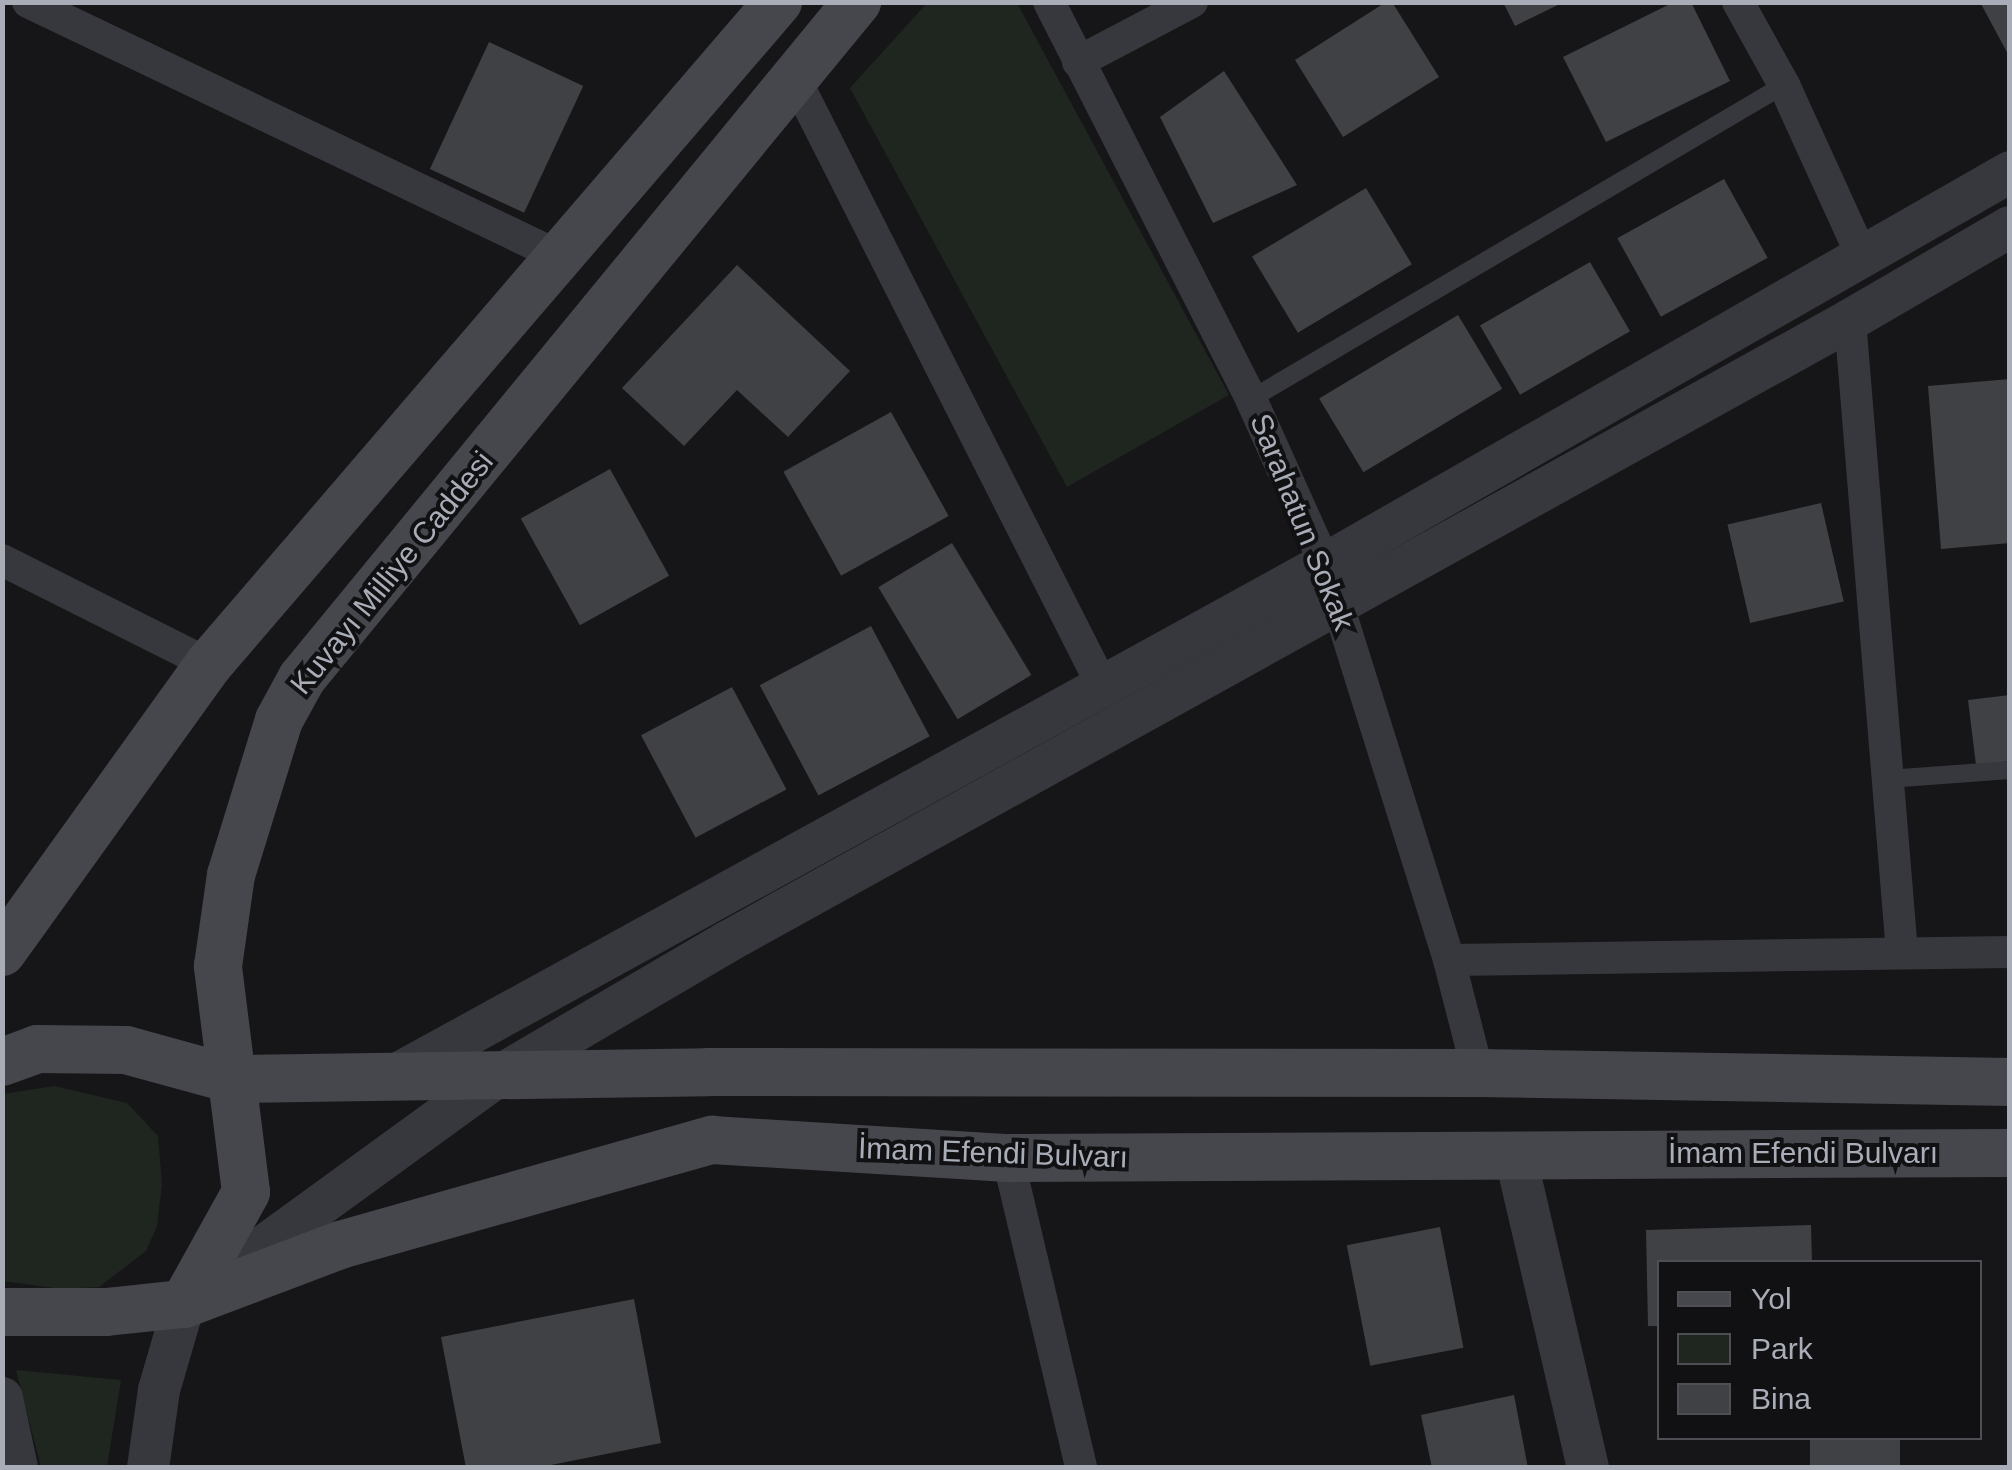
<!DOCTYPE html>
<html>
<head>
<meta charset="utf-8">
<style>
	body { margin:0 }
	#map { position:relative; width:2012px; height:1470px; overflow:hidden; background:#161618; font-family:Arial,sans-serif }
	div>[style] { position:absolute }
	.green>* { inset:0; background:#1e261f }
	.building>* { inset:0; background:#404145; transform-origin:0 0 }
	.service>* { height:18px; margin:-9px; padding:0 9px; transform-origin:9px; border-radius:9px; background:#37383d }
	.minor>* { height:32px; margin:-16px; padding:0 16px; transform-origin:16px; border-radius:16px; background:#37383d }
	.tertiary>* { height:42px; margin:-21px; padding:0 21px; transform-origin:21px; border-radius:21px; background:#37383d }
	.secondary>* { height:48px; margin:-24px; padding:0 24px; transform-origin:24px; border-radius:24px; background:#45474d }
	span { translate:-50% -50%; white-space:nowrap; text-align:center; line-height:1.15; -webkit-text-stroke:8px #111113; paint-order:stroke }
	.street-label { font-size:30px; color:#a8adb8 }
	.frame { position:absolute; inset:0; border:5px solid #a8adb8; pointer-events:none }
	.legend { position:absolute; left:1657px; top:1260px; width:325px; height:180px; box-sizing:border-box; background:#111113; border:2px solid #4d4f55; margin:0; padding:12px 18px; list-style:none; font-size:30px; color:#a8adb8 }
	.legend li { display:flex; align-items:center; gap:20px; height:50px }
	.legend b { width:50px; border:2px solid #4d4f55 }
</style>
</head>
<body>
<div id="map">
	<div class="green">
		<i style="clip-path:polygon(927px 3px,1017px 3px,1229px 395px,1067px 487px,850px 88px)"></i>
		<i style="clip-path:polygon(54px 1086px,127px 1103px,158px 1136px,162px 1184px,157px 1226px,146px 1251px,99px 1287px,61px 1289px,3px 1281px,3px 1094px)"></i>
		<i style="clip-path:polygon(16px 1370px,121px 1380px,107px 1467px,41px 1467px)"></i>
	</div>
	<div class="building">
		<i style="clip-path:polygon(1386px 2px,1392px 2px,1439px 77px,1343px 137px,1295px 60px)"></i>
		<i style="clip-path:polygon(1503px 2px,1564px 2px,1515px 26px)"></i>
		<i style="clip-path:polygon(1674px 2px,1691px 2px,1730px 81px,1606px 142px,1563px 57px)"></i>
		<i style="clip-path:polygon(1980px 2px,2010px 2px,2010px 58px)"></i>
		<i style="left:489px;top:42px;width:104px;height:140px;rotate:25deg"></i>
		<i style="clip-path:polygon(1224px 71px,1297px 185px,1213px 223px,1160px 117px)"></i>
		<i style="left:1724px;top:179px;width:90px;height:122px;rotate:61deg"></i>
		<i style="left:1366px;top:188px;width:89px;height:133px;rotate:59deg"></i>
		<i style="left:1590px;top:262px;width:80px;height:127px;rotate:60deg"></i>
		<i style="clip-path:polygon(737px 265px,850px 371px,788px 437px,737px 390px,684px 446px,622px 388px)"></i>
		<i style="left:1458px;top:315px;width:86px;height:162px;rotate:59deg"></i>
		<i style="clip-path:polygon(2010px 379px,2010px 543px,1941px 549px,1928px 386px)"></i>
		<i style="left:891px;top:412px;width:119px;height:123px;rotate:61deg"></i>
		<i style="left:610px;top:469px;width:122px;height:102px;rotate:61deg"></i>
		<i style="left:1821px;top:503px;width:101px;height:96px;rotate:77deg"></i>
		<i style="left:952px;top:543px;width:154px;height:86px;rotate:59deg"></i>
		<i style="left:871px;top:626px;width:125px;height:126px;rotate:62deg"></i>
		<i style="left:732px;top:687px;width:116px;height:103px;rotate:62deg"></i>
		<i style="clip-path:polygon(2010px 695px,2010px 761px,1976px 765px,1968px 700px)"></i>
		<i style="clip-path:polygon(1811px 1225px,1812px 1262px,1660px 1262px,1660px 1326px,1648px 1326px,1646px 1230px)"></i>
		<i style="left:1440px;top:1227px;width:123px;height:95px;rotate:79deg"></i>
		<i style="clip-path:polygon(634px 1299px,661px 1443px,536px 1468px,466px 1468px,441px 1337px)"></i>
		<i style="clip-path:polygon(1514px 1395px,1528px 1468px,1432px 1468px,1421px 1415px)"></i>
		<i style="left:1810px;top:1438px;width:90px;height:30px"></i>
	</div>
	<div class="service">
		<i style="left:1251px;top:399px;width:619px;rotate:-30.5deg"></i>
		<i style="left:1888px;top:779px;width:122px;rotate:-4.2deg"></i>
	</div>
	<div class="minor">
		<i style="left:28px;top:2px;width:591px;rotate:25.57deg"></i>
		<i style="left:1049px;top:2px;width:445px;rotate:63deg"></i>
		<i style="left:1251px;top:399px;width:181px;rotate:65.8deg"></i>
		<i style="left:1325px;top:564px;width:415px;rotate:72.6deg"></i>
		<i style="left:1449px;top:960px;width:117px;rotate:75.6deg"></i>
		<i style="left:1738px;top:2px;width:95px;rotate:61deg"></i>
		<i style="left:1784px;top:85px;width:188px;rotate:65.5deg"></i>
		<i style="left:1078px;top:62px;width:129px;rotate:-27.8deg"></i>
		<i style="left:795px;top:79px;width:679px;rotate:63.13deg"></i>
		<i style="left:1850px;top:320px;width:634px;rotate:85.3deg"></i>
		<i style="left:2px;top:560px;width:232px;rotate:26.7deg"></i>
		<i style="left:1449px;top:960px;width:561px;rotate:-0.82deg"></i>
		<i style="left:1008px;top:1158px;width:318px;rotate:76.7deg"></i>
	</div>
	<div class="tertiary">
		<i style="left:390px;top:1078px;width:1067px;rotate:-28.8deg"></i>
		<i style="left:1325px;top:564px;width:789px;rotate:-29.78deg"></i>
		<i style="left:1515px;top:1154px;width:322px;rotate:76.9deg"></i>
		<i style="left:2px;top:1398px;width:72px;rotate:77.9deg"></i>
		<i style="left:148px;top:1468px;width:79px;rotate:-82deg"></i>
		<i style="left:159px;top:1390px;width:90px;rotate:-73.8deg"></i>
		<i style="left:184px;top:1304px;width:387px;rotate:-36deg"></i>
		<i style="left:497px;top:1077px;width:267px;rotate:-30.4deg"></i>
		<i style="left:727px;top:942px;width:1284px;rotate:-28.98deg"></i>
		<i style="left:1850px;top:320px;width:185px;rotate:-30.2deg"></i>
	</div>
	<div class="secondary">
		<i style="left:2px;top:952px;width:355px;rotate:-54.3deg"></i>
		<i style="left:209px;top:664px;width:873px;rotate:-49.32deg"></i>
		<i style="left:2px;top:1062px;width:37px;rotate:-20deg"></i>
		<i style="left:37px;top:1049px;width:89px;rotate:0.6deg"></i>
		<i style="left:126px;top:1050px;width:110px;rotate:15.3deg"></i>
		<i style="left:232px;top:1079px;width:476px;rotate:-0.8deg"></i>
		<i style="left:708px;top:1072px;width:770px;rotate:0.07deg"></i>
		<i style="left:1478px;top:1073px;width:532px;rotate:0.97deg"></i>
		<i style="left:184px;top:1304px;width:128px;rotate:-61deg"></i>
		<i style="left:246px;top:1192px;width:228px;rotate:-97.1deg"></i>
		<i style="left:218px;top:966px;width:92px;rotate:-81.9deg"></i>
		<i style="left:231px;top:875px;width:162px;rotate:-72.8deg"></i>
		<i style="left:279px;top:720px;width:48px;rotate:-61.3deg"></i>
		<i style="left:302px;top:678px;width:875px;rotate:-50.61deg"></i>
		<i style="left:2px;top:1312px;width:104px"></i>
		<i style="left:106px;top:1312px;width:78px;rotate:-5.9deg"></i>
		<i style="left:184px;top:1304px;width:167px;rotate:-20.7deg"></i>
		<i style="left:340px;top:1245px;width:387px;rotate:-15.8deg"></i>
		<i style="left:712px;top:1140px;width:297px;rotate:3.5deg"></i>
		<i style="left:1008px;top:1158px;width:1002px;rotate:-0.29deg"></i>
	</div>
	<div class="street-label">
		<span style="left:1302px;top:522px;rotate:68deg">Sarahatun Sokak</span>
		<span style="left:392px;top:573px;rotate:-51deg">Kuvayı Milliye Caddesi</span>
		<span style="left:993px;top:1153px;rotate:2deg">İmam Efendi Bulvarı</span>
		<span style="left:1803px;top:1153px">İmam Efendi Bulvarı</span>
	</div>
	<div class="frame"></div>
	<ul class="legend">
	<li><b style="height:12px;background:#45474d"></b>Yol</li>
	<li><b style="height:28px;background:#1e261f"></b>Park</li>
	<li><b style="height:28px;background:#404145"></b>Bina</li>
	</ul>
</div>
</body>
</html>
